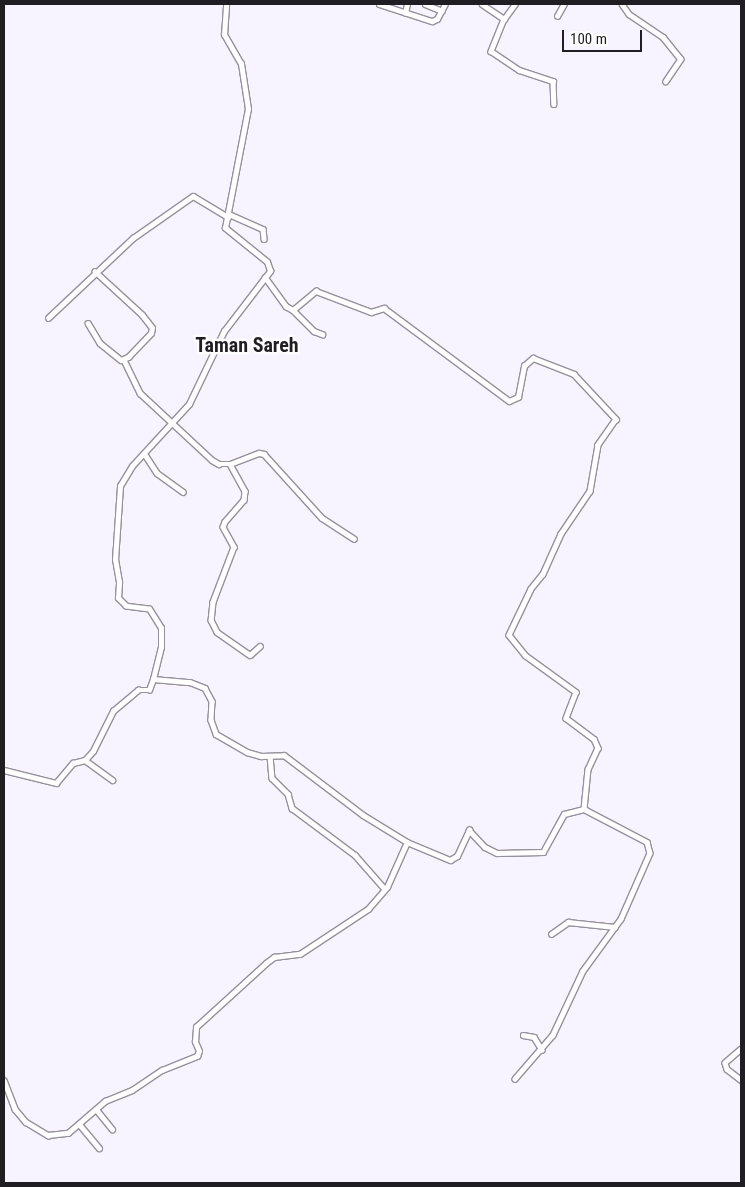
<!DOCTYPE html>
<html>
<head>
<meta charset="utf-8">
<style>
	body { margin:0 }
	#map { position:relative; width:745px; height:1187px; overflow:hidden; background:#f7f3ff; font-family:"Roboto Condensed",sans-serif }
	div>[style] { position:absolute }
	.roads { filter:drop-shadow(1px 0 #95919b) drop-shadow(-1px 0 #95919b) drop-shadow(0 1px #95919b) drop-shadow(0 -1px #95919b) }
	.minor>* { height:4.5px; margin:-2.25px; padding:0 2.25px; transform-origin:2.25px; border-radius:2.25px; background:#fff }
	span { translate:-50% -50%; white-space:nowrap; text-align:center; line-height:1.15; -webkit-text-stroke:4.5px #fff; paint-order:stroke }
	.quarter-label { font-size:20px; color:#201e22; font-weight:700 }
	.frame { position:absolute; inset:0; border:5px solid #201e22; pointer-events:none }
	.scale { position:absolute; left:562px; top:30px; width:80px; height:22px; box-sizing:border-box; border:2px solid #201e22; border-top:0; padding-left:6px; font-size:15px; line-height:18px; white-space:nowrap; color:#201e22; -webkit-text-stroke:4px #fff; paint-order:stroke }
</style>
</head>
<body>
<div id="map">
	<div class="roads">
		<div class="minor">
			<i style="left:379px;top:4px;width:56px;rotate:17.8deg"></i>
			<i style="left:432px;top:21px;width:5px;rotate:-22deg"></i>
			<i style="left:437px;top:19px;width:17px;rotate:-62deg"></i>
			<i style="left:425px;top:4px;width:18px;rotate:22deg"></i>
			<i style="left:482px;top:4px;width:27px;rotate:34deg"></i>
			<i style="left:504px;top:19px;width:35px;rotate:112deg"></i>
			<i style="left:491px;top:51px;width:34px;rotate:34deg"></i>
			<i style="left:519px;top:70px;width:36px;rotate:18deg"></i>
			<i style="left:553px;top:81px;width:23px;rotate:88deg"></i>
			<i style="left:622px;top:4px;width:12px;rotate:55deg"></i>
			<i style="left:629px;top:14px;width:41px;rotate:34.1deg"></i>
			<i style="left:663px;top:37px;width:28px;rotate:51deg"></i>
			<i style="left:681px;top:59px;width:27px;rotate:124deg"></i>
			<i style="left:405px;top:13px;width:9px;rotate:-77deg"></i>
			<i style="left:557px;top:16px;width:14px;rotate:-60deg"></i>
			<i style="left:504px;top:19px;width:19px;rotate:-54deg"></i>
			<i style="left:229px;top:214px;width:37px;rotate:24deg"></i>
			<i style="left:263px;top:229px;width:10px;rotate:84deg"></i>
			<i style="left:265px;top:277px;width:36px;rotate:54deg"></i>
			<i style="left:286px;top:306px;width:8px;rotate:30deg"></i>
			<i style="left:293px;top:310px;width:30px;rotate:-40deg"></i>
			<i style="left:316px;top:291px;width:59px;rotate:20.9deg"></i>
			<i style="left:371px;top:312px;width:14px;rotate:-17deg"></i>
			<i style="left:384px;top:308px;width:156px;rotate:36.6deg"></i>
			<i style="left:509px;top:401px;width:10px;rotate:-24deg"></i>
			<i style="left:518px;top:397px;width:32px;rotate:-79deg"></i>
			<i style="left:524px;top:366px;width:12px;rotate:-42deg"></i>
			<i style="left:533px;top:358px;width:44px;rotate:21.3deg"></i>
			<i style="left:574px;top:374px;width:62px;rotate:47deg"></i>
			<i style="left:616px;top:419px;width:32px;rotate:125deg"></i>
			<i style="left:598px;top:445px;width:47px;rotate:99.9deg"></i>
			<i style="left:590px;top:491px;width:52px;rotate:124deg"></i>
			<i style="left:561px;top:534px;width:44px;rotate:114.2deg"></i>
			<i style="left:543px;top:574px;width:19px;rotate:129deg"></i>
			<i style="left:531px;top:589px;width:51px;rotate:115.6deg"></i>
			<i style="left:509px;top:635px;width:26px;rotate:51deg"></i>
			<i style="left:525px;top:655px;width:63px;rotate:36deg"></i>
			<i style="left:576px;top:692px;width:28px;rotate:111deg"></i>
			<i style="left:566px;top:718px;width:35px;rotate:37deg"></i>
			<i style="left:594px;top:739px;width:10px;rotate:66deg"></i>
			<i style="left:598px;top:748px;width:23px;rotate:115deg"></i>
			<i style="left:588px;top:769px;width:40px;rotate:95.7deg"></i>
			<i style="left:584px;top:809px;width:71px;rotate:27.6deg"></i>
			<i style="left:647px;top:842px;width:11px;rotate:75deg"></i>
			<i style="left:650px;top:853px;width:72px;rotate:113.7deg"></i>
			<i style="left:621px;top:919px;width:64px;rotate:126.2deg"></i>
			<i style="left:583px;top:971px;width:71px;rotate:115.1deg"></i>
			<i style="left:553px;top:1035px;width:58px;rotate:130.8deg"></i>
			<i style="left:293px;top:310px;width:30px;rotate:45deg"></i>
			<i style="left:314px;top:331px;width:9px;rotate:21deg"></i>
			<i style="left:48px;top:318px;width:117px;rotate:-43.3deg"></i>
			<i style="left:133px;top:238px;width:73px;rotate:-35deg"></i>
			<i style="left:193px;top:196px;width:41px;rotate:31deg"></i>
			<i style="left:88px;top:323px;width:23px;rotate:59deg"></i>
			<i style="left:100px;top:343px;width:27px;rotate:39deg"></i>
			<i style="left:121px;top:360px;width:8px;rotate:-23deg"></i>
			<i style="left:128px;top:357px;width:33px;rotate:-46deg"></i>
			<i style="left:151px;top:333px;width:5px;rotate:-79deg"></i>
			<i style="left:152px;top:328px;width:16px;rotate:-128deg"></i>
			<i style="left:142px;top:315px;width:64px;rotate:-137.5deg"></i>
			<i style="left:124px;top:360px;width:37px;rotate:64deg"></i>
			<i style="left:140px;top:393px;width:98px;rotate:42.9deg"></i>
			<i style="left:212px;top:460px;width:8px;rotate:30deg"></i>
			<i style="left:219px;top:464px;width:11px"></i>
			<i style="left:230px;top:464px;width:31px;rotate:61deg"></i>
			<i style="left:245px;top:491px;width:9px;rotate:96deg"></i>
			<i style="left:244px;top:500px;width:29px;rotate:131deg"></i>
			<i style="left:225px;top:522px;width:5px;rotate:112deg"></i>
			<i style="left:223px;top:527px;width:23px;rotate:61deg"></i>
			<i style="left:234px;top:547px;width:59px;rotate:110.9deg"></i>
			<i style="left:213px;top:602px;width:18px;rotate:96deg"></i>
			<i style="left:211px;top:620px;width:13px;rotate:63deg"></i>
			<i style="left:217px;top:632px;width:40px;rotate:34.9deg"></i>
			<i style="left:250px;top:655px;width:13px;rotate:-42deg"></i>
			<i style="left:144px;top:453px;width:24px;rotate:57deg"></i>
			<i style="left:157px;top:473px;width:32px;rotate:36deg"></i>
			<i style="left:230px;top:464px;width:31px;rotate:-21deg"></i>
			<i style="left:259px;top:453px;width:5px;rotate:11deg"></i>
			<i style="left:264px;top:454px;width:86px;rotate:47.8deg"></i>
			<i style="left:322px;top:518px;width:38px;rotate:33deg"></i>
			<i style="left:153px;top:679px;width:37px;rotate:5deg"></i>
			<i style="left:190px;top:682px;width:16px;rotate:22deg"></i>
			<i style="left:205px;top:688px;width:15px;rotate:62deg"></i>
			<i style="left:212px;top:701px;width:19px;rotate:93deg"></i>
			<i style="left:211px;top:720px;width:15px;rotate:70deg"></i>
			<i style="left:216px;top:734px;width:36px;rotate:30deg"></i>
			<i style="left:247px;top:752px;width:15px;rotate:16deg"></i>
			<i style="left:261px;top:756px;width:23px;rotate:-2deg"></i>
			<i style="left:284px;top:755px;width:99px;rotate:37.2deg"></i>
			<i style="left:363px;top:815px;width:52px;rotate:31.5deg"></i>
			<i style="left:270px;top:756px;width:22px;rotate:85deg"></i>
			<i style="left:272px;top:778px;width:23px;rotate:45deg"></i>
			<i style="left:288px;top:794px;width:15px;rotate:74deg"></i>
			<i style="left:292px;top:808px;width:79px;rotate:36.7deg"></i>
			<i style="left:355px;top:855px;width:45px;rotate:48.6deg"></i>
			<i style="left:85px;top:760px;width:34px;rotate:36deg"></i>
			<i style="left:4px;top:770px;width:54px;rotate:14deg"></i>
			<i style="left:56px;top:783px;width:26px;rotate:-50deg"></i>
			<i style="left:73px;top:763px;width:12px;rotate:-14deg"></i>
			<i style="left:85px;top:760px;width:12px;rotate:-48deg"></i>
			<i style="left:93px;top:751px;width:45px;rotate:-63.4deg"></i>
			<i style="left:113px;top:711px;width:33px;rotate:-40deg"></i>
			<i style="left:138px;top:690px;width:11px"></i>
			<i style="left:149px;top:690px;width:12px;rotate:-70deg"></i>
			<i style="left:153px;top:679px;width:33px;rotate:-76deg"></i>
			<i style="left:161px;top:647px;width:19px;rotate:-90deg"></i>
			<i style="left:161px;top:628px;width:22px;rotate:-122deg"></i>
			<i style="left:149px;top:609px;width:23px;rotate:-173deg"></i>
			<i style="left:126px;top:606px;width:11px;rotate:-135deg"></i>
			<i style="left:118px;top:598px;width:16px;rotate:-86deg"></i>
			<i style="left:119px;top:582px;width:22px;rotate:-100deg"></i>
			<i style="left:115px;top:560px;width:74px;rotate:-86.1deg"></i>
			<i style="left:120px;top:486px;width:23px;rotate:-59deg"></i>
			<i style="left:132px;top:466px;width:84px;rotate:-47.4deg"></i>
			<i style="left:189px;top:404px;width:81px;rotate:-64.4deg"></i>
			<i style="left:224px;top:331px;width:76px;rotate:-52.5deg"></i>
			<i style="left:270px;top:271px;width:9px;rotate:-108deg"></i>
			<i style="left:267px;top:262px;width:54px;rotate:-141deg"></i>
			<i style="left:225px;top:228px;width:121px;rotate:-79.1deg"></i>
			<i style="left:248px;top:109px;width:46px;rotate:-98.8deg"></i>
			<i style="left:241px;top:64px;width:34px;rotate:-120deg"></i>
			<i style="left:224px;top:35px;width:31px;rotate:-86deg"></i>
			<i style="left:551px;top:934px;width:21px;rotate:-35deg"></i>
			<i style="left:568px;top:922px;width:47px;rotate:6.1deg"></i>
			<i style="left:523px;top:1035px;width:11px;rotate:10deg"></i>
			<i style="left:534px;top:1037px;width:15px;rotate:58deg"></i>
			<i style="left:741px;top:1049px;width:21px;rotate:139deg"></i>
			<i style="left:725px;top:1063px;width:6px;rotate:72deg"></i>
			<i style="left:727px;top:1069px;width:18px;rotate:38deg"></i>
			<i style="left:4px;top:1080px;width:31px;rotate:69deg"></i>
			<i style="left:15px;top:1109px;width:17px;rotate:50deg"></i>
			<i style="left:26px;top:1122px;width:26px;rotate:31deg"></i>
			<i style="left:48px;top:1135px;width:20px;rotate:-6deg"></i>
			<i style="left:68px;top:1133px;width:49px;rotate:-40.9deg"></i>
			<i style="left:105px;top:1101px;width:29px;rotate:-22deg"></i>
			<i style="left:132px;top:1090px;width:36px;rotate:-34deg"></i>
			<i style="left:162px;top:1070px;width:38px;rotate:-22deg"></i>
			<i style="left:197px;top:1056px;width:5px;rotate:-68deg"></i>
			<i style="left:199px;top:1051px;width:10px;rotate:-114deg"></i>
			<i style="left:195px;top:1042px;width:15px;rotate:-86deg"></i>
			<i style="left:196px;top:1027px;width:95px;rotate:-42.4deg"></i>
			<i style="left:266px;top:963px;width:10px;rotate:-37deg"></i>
			<i style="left:274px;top:957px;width:26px;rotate:-7deg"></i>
			<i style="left:300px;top:954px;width:82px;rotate:-33.5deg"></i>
			<i style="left:368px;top:909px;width:29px;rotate:-49deg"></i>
			<i style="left:387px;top:887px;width:49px;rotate:-66deg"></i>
			<i style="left:407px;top:842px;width:47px;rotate:22.7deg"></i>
			<i style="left:450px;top:860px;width:8px;rotate:-30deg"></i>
			<i style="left:457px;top:856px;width:29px;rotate:-65deg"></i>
			<i style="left:469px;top:830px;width:23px;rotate:47deg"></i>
			<i style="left:485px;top:847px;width:13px;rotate:27deg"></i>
			<i style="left:497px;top:853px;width:46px;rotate:-1.2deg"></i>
			<i style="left:543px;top:852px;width:43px;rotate:-61.1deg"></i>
			<i style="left:564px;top:814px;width:21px;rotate:-14deg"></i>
			<i style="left:96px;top:1109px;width:26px;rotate:51deg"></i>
			<i style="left:80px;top:1125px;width:30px;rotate:50deg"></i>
		</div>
	</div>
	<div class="quarter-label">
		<span style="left:247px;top:345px">Taman Sareh</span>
	</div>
	<div class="frame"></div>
	<div class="scale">100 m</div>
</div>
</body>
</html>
